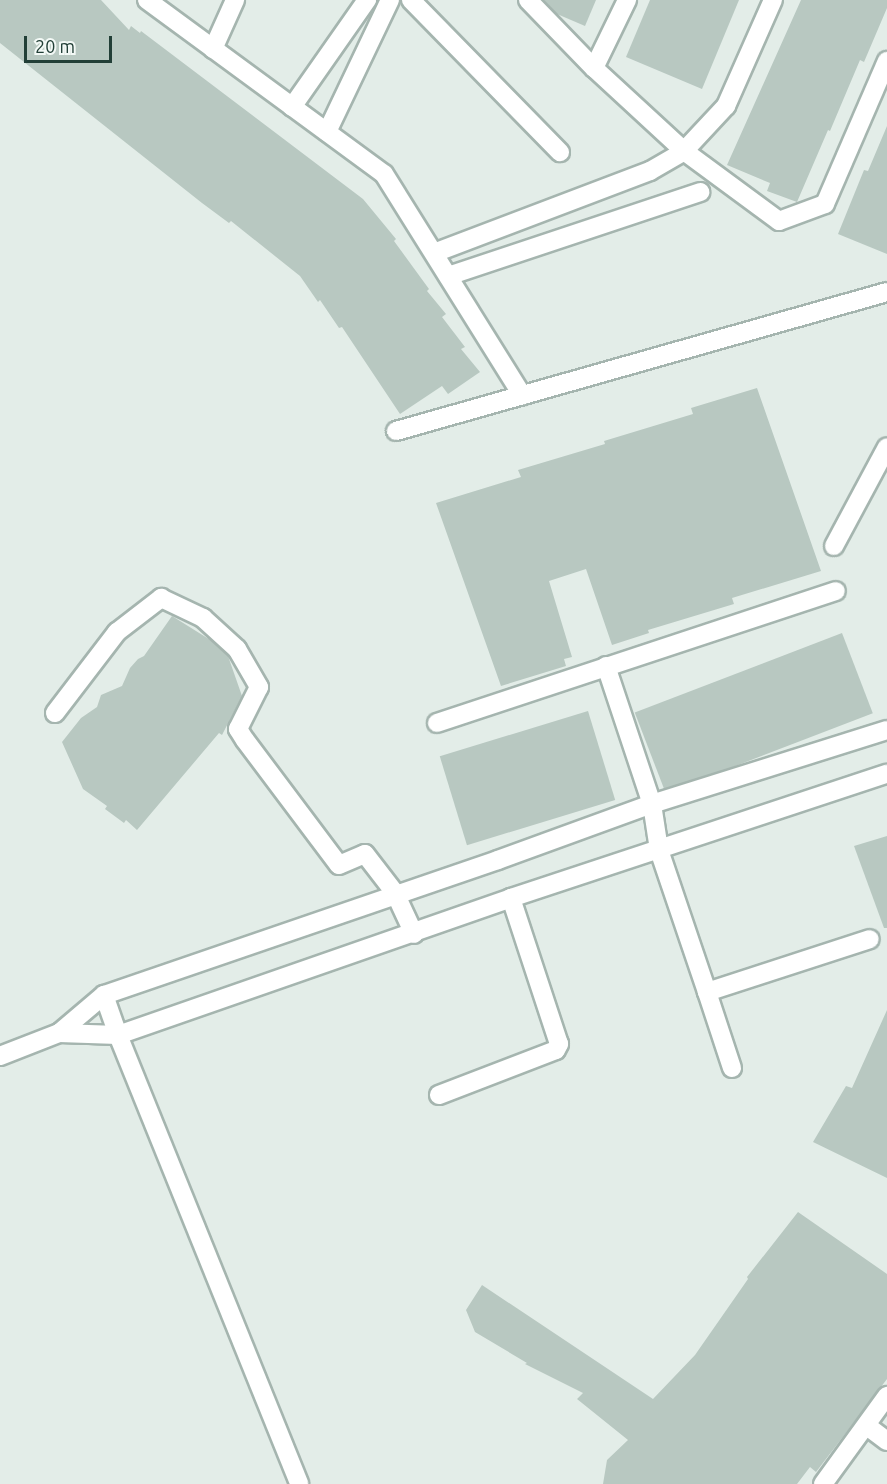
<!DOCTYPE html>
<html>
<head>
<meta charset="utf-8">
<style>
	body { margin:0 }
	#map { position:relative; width:887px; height:1484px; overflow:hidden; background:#e3ede8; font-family:Ubuntu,sans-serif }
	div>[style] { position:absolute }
	.building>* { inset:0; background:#b8c8c1; transform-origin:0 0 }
	.roads { filter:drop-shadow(2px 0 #a5b5af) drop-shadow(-2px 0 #a5b5af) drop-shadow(0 2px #a5b5af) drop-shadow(0 -2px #a5b5af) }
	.minor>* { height:18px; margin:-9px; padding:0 9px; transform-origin:9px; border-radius:9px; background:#fff }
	span { translate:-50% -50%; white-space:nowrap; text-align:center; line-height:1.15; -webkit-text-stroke:5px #f3f9f6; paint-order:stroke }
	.scale { position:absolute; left:24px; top:36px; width:88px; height:27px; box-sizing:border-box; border:3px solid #223f37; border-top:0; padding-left:8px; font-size:18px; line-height:21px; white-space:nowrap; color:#223f37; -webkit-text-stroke:4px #f3f9f6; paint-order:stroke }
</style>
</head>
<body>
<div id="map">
	<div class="building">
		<i style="clip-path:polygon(0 0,101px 0,129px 30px,131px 26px,140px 33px,141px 31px,363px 199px,396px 239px,394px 241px,429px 289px,427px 291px,446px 314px,442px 317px,465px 347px,461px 349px,480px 372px,448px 394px,442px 386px,400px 414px,342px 327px,339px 328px,320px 300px,318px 302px,300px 276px,231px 221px,229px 223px,202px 203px,0 43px)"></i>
		<i style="clip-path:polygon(544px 0,596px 0,585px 26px,557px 14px)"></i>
		<i style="clip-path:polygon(650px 0,739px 0,702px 89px,626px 57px)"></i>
		<i style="clip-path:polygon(801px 0,887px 0,887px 8px,864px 62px,860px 60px,830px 131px,828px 130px,797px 202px,767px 191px,770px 183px,727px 165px)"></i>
		<i style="clip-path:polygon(887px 126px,887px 254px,838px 234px,864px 170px,868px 171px)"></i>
		<i style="clip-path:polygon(757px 388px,821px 571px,732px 598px,734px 604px,648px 630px,649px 633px,612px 645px,586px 569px,549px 581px,572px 657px,564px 659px,566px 666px,501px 686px,436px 503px,521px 477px,518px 470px,605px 444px,604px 441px,693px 414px,691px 408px)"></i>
		<i style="clip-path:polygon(172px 616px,212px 641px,228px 656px,242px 696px,222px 735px,219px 733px,137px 830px,126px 820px,124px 823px,105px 809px,107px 806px,83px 789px,62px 742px,81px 718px,97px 707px,101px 695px,122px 686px,130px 668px,138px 659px,144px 656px)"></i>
		<i style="left:842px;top:633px;width:86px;height:222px;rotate:69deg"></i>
		<i style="left:588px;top:711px;width:93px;height:155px;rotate:73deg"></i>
		<i style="clip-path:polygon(887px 836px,887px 928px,884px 928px,854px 846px)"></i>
		<i style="clip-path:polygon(887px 1010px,887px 1178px,813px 1142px,846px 1086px,852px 1088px)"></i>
		<i style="clip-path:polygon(798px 1212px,887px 1274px,887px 1379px,816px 1472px,810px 1467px,797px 1484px,603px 1484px,607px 1460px,628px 1440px,577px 1399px,583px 1393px,525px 1364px,527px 1363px,475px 1332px,466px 1310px,482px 1285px,653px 1399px,695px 1355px,748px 1279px,747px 1277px)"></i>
	</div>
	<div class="roads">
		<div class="minor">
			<i style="left:147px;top:0;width:294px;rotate:36.3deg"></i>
			<i style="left:384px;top:174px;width:261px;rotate:58deg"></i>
			<i style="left:411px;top:0;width:213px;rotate:45.6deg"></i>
			<i style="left:528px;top:0;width:95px;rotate:45.9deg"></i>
			<i style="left:594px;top:68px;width:122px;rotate:42.7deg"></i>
			<i style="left:684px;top:151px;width:118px;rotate:36.4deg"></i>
			<i style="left:779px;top:221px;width:49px;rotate:-20.3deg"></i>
			<i style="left:825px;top:204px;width:156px;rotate:-66.6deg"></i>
			<i style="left:213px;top:49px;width:54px;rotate:-65.8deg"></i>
			<i style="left:594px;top:68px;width:76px;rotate:-64.1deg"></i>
			<i style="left:292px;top:107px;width:131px;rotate:-55deg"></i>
			<i style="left:327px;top:132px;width:146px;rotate:-64.5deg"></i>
			<i style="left:434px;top:253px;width:231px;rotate:-20.8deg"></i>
			<i style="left:650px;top:171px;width:39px;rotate:-30deg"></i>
			<i style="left:684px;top:151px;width:62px;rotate:-47deg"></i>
			<i style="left:726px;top:106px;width:116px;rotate:-66.1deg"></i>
			<i style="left:448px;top:276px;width:266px;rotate:-18.4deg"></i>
			<i style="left:396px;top:431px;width:510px;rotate:-15.81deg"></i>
			<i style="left:834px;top:546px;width:112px;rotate:-61.8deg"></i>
			<i style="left:606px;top:666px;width:145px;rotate:71.6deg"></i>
			<i style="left:652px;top:804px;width:47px;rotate:81.3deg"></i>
			<i style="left:659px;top:850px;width:150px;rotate:71.3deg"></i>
			<i style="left:55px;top:713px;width:102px;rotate:-52.6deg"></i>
			<i style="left:117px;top:632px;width:56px;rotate:-37.7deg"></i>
			<i style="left:161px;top:598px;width:47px;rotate:25.5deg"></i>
			<i style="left:203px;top:618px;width:46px;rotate:42.4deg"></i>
			<i style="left:237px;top:649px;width:44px;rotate:59.9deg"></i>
			<i style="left:259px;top:687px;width:47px;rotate:116.6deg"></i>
			<i style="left:238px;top:729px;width:13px;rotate:58deg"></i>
			<i style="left:245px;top:740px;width:156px;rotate:53.1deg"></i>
			<i style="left:339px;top:865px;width:28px;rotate:-23deg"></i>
			<i style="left:365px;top:854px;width:49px;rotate:52.4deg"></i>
			<i style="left:395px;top:893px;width:45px;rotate:65.1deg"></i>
			<i style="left:437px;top:723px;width:420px;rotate:-18.3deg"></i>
			<i style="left:104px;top:995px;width:42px;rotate:70.7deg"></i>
			<i style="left:118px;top:1035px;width:484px;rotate:68deg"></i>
			<i style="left:59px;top:1033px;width:59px;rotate:1.9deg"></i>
			<i style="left:118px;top:1035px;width:416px;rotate:-19.2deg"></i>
			<i style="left:511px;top:898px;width:396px;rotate:-18.3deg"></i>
			<i style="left:0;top:1056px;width:63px;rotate:-21.3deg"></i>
			<i style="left:59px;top:1033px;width:59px;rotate:-40.2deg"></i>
			<i style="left:104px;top:995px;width:416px;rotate:-18.9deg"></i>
			<i style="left:498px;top:860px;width:164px;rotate:-20deg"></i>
			<i style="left:652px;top:804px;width:246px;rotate:-17.5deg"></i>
			<i style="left:732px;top:1068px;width:80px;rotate:-108.2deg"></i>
			<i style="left:707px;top:992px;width:171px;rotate:-18deg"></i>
			<i style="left:439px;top:1095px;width:125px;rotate:-21deg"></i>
			<i style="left:556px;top:1050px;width:7px;rotate:-63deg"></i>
			<i style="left:559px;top:1044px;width:154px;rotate:-108.2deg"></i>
			<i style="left:867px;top:1426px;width:25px;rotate:37deg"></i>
			<i style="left:823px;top:1484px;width:109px;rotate:-54deg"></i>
		</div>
	</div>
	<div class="scale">20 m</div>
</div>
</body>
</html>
